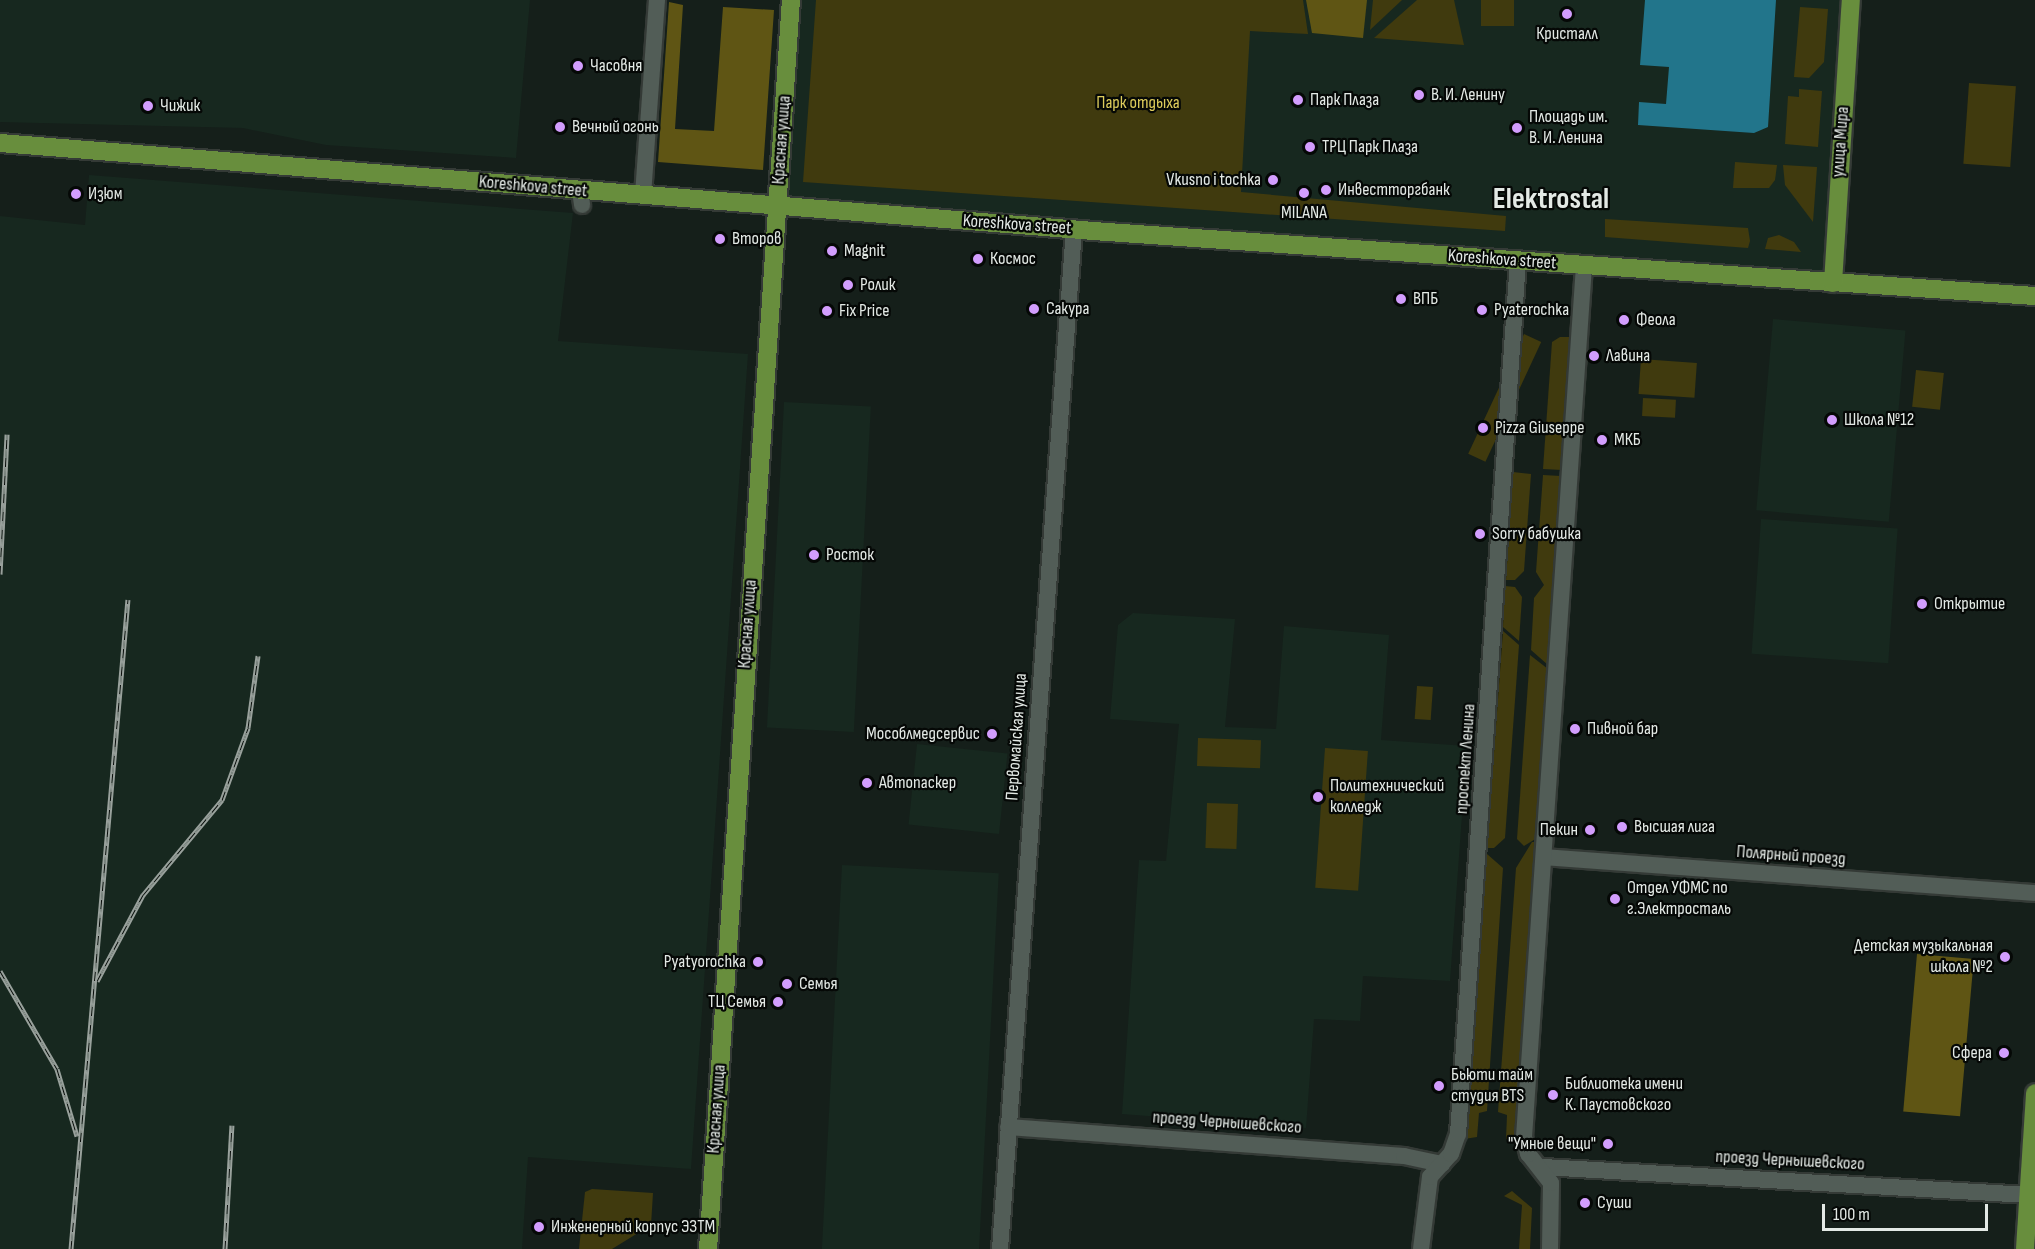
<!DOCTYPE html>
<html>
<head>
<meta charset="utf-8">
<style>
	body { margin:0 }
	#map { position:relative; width:2035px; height:1249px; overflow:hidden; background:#151f1a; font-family:"Sofia Sans Condensed",sans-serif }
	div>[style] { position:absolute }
	.built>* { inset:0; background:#17281f; transform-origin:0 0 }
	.green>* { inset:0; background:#403a0e; transform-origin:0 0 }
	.forest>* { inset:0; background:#5f5514; transform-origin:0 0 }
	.water>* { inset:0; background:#22758b }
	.roads { filter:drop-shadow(2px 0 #343a36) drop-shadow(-2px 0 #343a36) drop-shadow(0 2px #343a36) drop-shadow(0 -2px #343a36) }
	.minor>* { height:16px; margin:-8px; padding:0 8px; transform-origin:8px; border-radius:8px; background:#525d57 }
	.major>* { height:18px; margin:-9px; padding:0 9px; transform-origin:9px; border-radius:9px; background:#688e3d }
	.rail>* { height:5px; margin-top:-2.5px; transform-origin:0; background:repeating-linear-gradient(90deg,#050806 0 9px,#99a19c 0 18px); box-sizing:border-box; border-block:2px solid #99a19c }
	.dots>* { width:16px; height:16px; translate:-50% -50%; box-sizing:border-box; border:3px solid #050806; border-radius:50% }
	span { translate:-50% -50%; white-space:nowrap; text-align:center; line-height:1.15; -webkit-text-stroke:4.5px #050806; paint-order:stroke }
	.poi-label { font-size:18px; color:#e3e9e5 }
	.left { translate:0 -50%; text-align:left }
	.right { translate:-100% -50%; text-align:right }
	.park-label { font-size:18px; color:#ddcc5b }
	.street-label { font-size:18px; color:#e3e9e5 }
	.town-label { font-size:30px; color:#e3e9e5; font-weight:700 }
	.scale { position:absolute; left:1822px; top:1204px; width:166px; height:27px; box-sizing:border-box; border:3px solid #e3e9e5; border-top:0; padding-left:8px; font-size:18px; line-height:21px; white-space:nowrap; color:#e3e9e5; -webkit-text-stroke:4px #050806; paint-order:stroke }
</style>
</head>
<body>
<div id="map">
	<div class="built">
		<i style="clip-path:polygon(0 0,530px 0,516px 158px,326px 145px,243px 128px,0 122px)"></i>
		<i style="clip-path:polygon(791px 0,1851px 0,1833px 283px,777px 206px)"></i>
		<i style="clip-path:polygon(89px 175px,573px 213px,558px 341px,748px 354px,691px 1169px,528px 1157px,522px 1249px,0 1249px,0 216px,85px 225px)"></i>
		<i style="left:1773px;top:319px;width:133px;height:192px;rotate:5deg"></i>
		<i style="left:784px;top:402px;width:87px;height:326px;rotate:3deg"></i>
		<i style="left:1761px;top:519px;width:137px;height:135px;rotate:4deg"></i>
		<i style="clip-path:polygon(1133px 613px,1235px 619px,1225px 727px,1276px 729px,1284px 626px,1389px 635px,1381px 740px,1467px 746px,1450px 981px,1363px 976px,1360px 1021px,1314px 1019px,1306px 1128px,1122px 1114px,1139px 860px,1166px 861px,1179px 724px,1110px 719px,1118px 625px)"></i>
		<i style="left:917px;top:744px;width:91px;height:81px;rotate:6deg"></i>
		<i style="left:842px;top:865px;width:157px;height:385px;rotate:3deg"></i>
	</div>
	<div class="green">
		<i style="clip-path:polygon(816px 0,1303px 0,1308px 34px,1250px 31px,1241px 192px,1506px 216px,1505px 231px,803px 182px)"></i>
		<i style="clip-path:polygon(1373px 0,1402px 0,1370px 30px)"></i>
		<i style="clip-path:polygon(1417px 0,1454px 0,1464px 45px,1374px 38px)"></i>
		<i style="left:1481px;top:0;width:33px;height:26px"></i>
		<i style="clip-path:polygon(1800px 7px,1828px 9px,1824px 62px,1809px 78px,1794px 77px)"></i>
		<i style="left:1969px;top:83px;width:47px;height:81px;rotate:4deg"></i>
		<i style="clip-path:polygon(1799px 89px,1822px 91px,1818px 147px,1785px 144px,1788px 96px,1799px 97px)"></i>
		<i style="clip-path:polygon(1735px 162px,1777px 165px,1775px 180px,1769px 188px,1733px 188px)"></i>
		<i style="clip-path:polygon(1783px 165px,1817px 167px,1813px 222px,1785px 185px)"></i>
		<i style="clip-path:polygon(1605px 219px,1748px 228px,1750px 241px,1748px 248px,1605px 237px)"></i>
		<i style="clip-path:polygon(1779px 235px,1794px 242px,1801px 252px,1765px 249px,1768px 238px)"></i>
		<i style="left:1524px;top:334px;width:19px;height:132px;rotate:25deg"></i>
		<i style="clip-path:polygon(1560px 337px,1570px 337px,1562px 470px,1543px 469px,1552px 342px)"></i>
		<i style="left:1641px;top:359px;width:56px;height:35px;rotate:4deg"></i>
		<i style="left:1916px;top:370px;width:28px;height:37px;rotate:6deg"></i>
		<i style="left:1643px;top:398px;width:33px;height:18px;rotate:3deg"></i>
		<i style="clip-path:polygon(1513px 472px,1531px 474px,1524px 571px,1515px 580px,1506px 580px)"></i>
		<i style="clip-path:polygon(1543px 475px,1561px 476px,1548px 665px,1531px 650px,1534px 598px,1544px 585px,1536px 572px)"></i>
		<i style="clip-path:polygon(1505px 586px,1515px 587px,1522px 597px,1519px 641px,1503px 627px)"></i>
		<i style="clip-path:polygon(1503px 631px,1519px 645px,1505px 838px,1494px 848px,1487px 848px)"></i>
		<i style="clip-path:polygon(1530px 655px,1548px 669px,1537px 838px,1524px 846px,1517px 839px)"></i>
		<i style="left:1417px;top:686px;width:16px;height:33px;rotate:4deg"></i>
		<i style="left:1198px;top:738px;width:63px;height:28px;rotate:2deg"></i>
		<i style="left:1325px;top:748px;width:43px;height:140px;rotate:4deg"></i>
		<i style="left:1207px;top:803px;width:31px;height:45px;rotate:2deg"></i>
		<i style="clip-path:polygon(1532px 842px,1536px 842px,1516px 1143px,1506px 1139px,1507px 1115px,1498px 1112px,1516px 868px)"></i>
		<i style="clip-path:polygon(1487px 854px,1503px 868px,1487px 1111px,1479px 1113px,1477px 1137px,1464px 1139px)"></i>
		<i style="clip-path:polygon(592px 1189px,653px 1193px,651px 1225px,612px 1249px,579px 1249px,585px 1192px)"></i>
		<i style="clip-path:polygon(1512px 1191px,1532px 1208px,1530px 1249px,1519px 1249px,1522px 1205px,1504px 1196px)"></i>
	</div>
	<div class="forest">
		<i style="clip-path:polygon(1306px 0,1367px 0,1363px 38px,1312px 33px)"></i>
		<i style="clip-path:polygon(669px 2px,683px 5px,675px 129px,714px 131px,723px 7px,774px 10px,763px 170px,658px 162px)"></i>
		<i style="left:1917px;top:954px;width:57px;height:158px;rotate:5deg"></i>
	</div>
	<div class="water">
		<i style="clip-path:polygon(1645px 0,1776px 0,1768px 127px,1754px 133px,1638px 125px,1639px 102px,1666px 104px,1669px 67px,1640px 65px)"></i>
	</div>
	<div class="roads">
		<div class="minor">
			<i style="left:580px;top:190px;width:15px;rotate:82deg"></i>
			<i style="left:643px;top:195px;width:196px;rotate:-85.9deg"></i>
			<i style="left:1544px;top:857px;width:492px;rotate:4.2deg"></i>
			<i style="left:1008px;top:1127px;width:397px;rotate:4.2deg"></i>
			<i style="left:1404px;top:1156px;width:39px;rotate:12deg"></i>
			<i style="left:1543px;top:1167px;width:493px;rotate:3.3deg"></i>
			<i style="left:1000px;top:1249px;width:1023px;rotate:-85.85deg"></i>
			<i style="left:1421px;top:1249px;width:73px;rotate:-82.9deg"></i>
			<i style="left:1430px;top:1177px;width:31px;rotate:-48deg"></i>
			<i style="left:1451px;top:1154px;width:21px;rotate:-71deg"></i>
			<i style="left:1458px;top:1134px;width:875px;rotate:-86.07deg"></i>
			<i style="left:1550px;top:1249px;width:66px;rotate:-89.1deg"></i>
			<i style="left:1551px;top:1183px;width:37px;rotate:-128deg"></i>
			<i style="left:1528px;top:1154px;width:17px;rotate:-103deg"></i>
			<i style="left:1524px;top:1137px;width:873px;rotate:-86.06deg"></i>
		</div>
		<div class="major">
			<i style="left:0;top:143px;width:1097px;rotate:4.6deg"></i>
			<i style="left:1093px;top:231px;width:944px;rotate:3.95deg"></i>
			<i style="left:1833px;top:283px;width:284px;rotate:-86.4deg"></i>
			<i style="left:708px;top:1249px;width:1252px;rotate:-86.2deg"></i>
			<i style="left:2025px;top:1249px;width:156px;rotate:-86.3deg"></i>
		</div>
	</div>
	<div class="rail">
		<i style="left:0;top:574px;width:140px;rotate:-87.1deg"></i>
		<i style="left:0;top:971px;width:113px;rotate:59.8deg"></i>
		<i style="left:57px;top:1069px;width:70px;rotate:73.4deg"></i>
		<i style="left:97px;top:981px;width:98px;rotate:-61.9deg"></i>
		<i style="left:143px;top:895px;width:124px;rotate:-50.3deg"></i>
		<i style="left:222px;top:800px;width:77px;rotate:-70.1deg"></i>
		<i style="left:248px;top:728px;width:73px;rotate:-82.1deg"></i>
		<i style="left:71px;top:1249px;width:652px;rotate:-84.99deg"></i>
		<i style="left:225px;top:1249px;width:124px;rotate:-86.8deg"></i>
	</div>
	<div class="dots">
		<i style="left:1567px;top:14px;background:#d29dfd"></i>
		<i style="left:578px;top:66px;background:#d29dfd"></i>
		<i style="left:1419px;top:95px;background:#d29dfd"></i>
		<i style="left:1298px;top:100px;background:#d29dfd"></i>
		<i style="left:148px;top:106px;background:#d29dfd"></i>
		<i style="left:560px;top:127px;background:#d29dfd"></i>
		<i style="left:1517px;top:128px;background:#d29dfd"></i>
		<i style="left:1310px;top:147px;background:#d29dfd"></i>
		<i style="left:1273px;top:180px;background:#d29dfd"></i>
		<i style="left:1326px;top:190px;background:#d29dfd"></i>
		<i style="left:1304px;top:193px;background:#d29dfd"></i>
		<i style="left:76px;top:194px;background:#d29dfd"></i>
		<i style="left:720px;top:239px;background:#d29dfd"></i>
		<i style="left:832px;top:251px;background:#d29dfd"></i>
		<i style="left:978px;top:259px;background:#d29dfd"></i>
		<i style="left:848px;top:285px;background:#d29dfd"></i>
		<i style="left:1401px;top:299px;background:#d29dfd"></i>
		<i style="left:1034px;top:309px;background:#d29dfd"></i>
		<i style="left:1482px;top:310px;background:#d29dfd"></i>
		<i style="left:827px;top:311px;background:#d29dfd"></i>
		<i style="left:1624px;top:320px;background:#d29dfd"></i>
		<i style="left:1594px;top:356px;background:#d29dfd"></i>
		<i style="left:1832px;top:420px;background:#d29dfd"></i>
		<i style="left:1483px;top:428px;background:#d29dfd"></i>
		<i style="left:1602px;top:440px;background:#d29dfd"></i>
		<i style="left:1480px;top:534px;background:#d29dfd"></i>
		<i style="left:814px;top:555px;background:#d29dfd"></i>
		<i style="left:1922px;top:604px;background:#d29dfd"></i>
		<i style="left:1575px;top:729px;background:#d29dfd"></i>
		<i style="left:992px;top:734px;background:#d29dfd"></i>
		<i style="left:867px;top:783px;background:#d29dfd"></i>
		<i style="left:1318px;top:797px;background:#d29dfd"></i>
		<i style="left:1622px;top:827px;background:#d29dfd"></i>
		<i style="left:1590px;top:830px;background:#d29dfd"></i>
		<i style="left:1615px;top:899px;background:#d29dfd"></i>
		<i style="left:2005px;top:957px;background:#d29dfd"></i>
		<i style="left:758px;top:962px;background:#d29dfd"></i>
		<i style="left:787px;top:984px;background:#d29dfd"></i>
		<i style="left:778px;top:1002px;background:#d29dfd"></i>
		<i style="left:2004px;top:1053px;background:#d29dfd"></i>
		<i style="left:1439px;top:1086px;background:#d29dfd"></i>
		<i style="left:1553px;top:1095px;background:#d29dfd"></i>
		<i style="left:1608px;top:1144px;background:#d29dfd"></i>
		<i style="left:1585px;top:1203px;background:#d29dfd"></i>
		<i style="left:539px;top:1227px;background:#d29dfd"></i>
	</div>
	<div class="poi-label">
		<span style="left:1567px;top:34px">Кристалл</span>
		<span class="left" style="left:590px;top:66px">Часовня</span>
		<span class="left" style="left:1431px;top:95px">В. И. Ленину</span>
		<span class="left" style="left:1310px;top:100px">Парк Плаза</span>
		<span class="left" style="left:160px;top:106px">Чижик</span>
		<span class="left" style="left:1529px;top:128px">Площадь им.<br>В. И. Ленина</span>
		<span class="left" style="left:572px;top:127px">Вечный огонь</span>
		<span class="left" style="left:1322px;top:147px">ТРЦ Парк Плаза</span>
		<span class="right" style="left:1261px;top:180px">Vkusno i tochka</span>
		<span class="left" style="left:1338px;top:190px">Инвестторгбанк</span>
		<span class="left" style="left:88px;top:194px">Изюм</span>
		<span style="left:1304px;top:213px">MILANA</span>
		<span class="left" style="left:732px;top:239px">Второв</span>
		<span class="left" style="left:844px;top:251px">Magnit</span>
		<span class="left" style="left:990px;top:259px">Космос</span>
		<span class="left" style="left:860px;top:285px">Ролик</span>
		<span class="left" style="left:1413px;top:299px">ВПБ</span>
		<span class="left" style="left:1046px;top:309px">Сакура</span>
		<span class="left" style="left:1494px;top:310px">Pyaterochka</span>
		<span class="left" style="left:839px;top:311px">Fix Price</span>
		<span class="left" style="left:1636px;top:320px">Феола</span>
		<span class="left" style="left:1606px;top:356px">Лавина</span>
		<span class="left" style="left:1844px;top:420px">Школа №12</span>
		<span class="left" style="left:1495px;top:428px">Pizza Giuseppe</span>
		<span class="left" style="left:1614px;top:440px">МКБ</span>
		<span class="left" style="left:1492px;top:534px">Sorry бабушка</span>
		<span class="left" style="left:826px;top:555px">Росток</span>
		<span class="left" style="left:1934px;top:604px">Открытие</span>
		<span class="left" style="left:1587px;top:729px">Пивной бар</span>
		<span class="right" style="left:980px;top:734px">Мособлмедсервис</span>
		<span class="left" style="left:879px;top:783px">Автопаскер</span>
		<span class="left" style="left:1330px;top:797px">Политехнический<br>колледж</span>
		<span class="left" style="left:1634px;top:827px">Высшая лига</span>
		<span class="right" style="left:1578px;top:830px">Пекин</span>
		<span class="left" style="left:1627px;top:899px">Отдел УФМС по<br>г.Электросталь</span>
		<span class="right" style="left:1993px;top:957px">Детская музыкальная<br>школа №2</span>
		<span class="right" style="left:746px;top:962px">Pyatyorochka</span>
		<span class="left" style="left:799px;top:984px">Семья</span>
		<span class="right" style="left:766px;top:1002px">ТЦ Семья</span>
		<span class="right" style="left:1992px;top:1053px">Сфера</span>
		<span class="left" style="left:1451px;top:1086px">Бьюти тайм<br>студия BTS</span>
		<span class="left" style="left:1565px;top:1095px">Библиотека имени<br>К. Паустовского</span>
		<span class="right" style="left:1596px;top:1144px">"Умные вещи"</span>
		<span class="left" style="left:1597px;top:1203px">Суши</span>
		<span class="left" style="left:551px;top:1227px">Инженерный корпус ЭЗТМ</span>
	</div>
	<div class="park-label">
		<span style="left:1138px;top:103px">Парк отдыха</span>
	</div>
	<div class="street-label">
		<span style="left:782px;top:140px;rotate:-86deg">Красная улица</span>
		<span style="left:1841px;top:142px;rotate:-86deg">улица Мира</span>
		<span style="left:533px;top:187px;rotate:5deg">Koreshkova street</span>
		<span style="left:1017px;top:225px;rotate:4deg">Koreshkova street</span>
		<span style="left:1502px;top:260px;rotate:4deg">Koreshkova street</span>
		<span style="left:748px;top:624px;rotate:-86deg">Красная улица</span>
		<span style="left:1017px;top:737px;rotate:-86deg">Первомайская улица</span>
		<span style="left:1466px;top:759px;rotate:-86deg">проспект Ленина</span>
		<span style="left:1791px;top:856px;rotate:4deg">Полярный проезд</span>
		<span style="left:717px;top:1109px;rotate:-86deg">Красная улица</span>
		<span style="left:1227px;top:1123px;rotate:4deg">проезд Чернышевского</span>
		<span style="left:1790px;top:1161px;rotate:3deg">проезд Чернышевского</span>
	</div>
	<div class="town-label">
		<span style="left:1551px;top:199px">Elektrostal</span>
	</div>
	<div class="scale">100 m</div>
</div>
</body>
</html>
